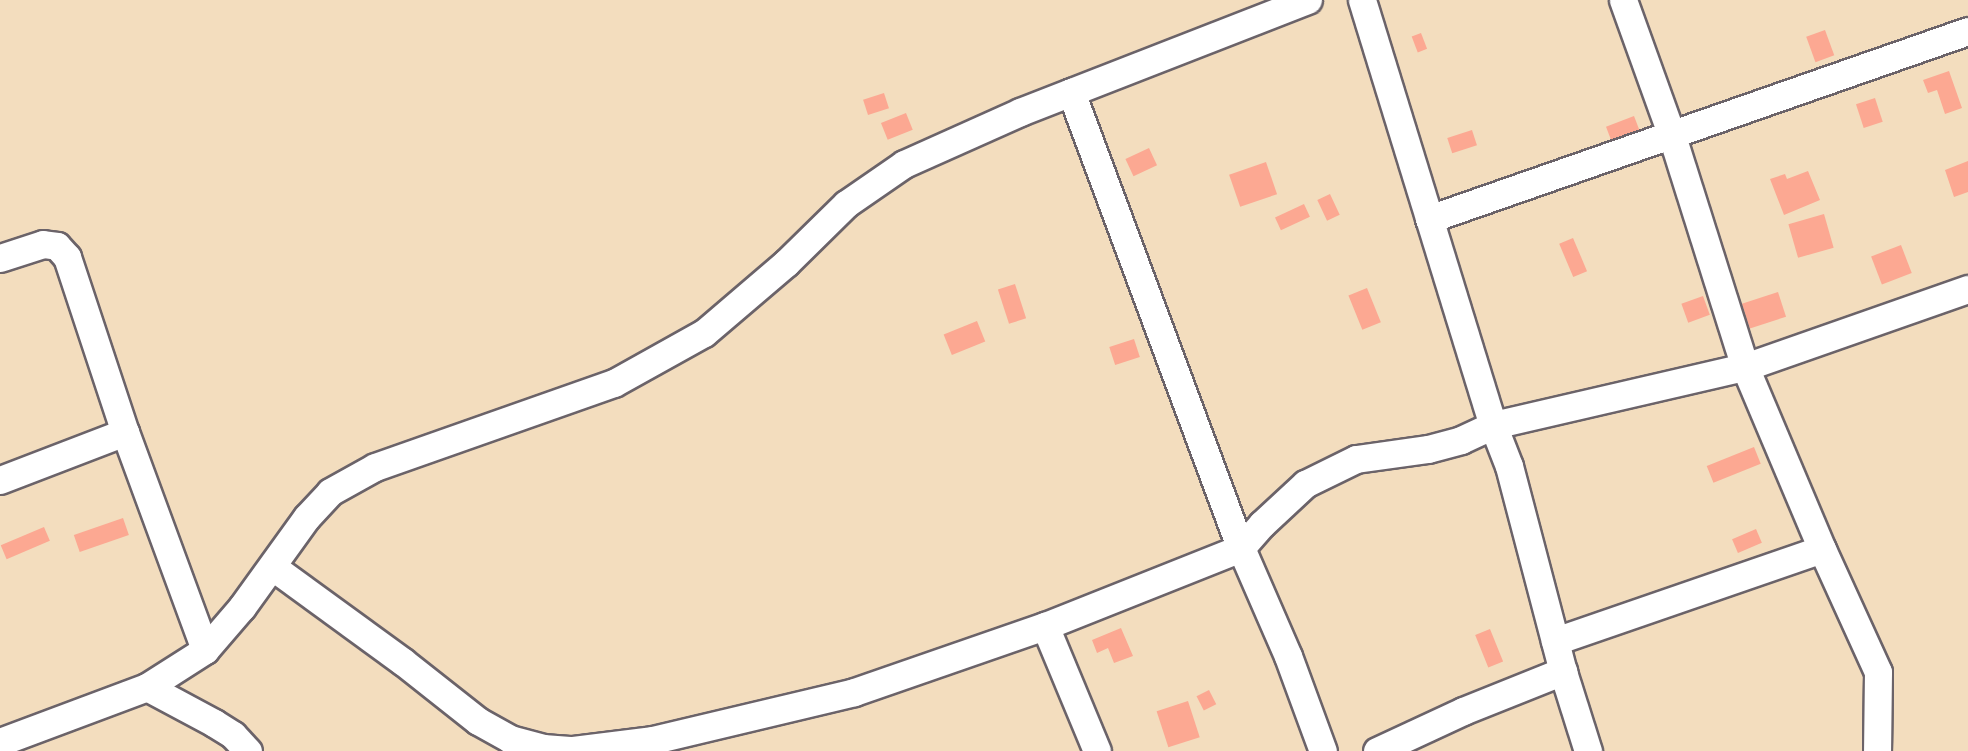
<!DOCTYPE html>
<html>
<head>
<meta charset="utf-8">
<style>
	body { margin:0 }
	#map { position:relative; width:1968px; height:751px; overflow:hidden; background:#f3ddbe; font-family:Cardo,serif }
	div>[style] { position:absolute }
	.building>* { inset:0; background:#fca892; transform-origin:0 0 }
	.roads { filter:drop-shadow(2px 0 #6b6369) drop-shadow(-2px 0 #6b6369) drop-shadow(0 2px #6b6369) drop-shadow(0 -2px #6b6369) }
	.street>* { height:27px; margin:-13.5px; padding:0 13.5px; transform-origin:13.5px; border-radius:13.5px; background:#fff }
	span { translate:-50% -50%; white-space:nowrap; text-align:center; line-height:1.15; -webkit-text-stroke:4.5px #fcf5e5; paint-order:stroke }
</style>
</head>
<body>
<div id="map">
	<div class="building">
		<i style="left:1825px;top:30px;width:27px;height:20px;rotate:70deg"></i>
		<i style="left:1421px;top:33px;width:17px;height:10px;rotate:69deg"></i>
		<i style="clip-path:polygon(1949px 71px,1962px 108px,1945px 114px,1937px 90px,1928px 93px,1923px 80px)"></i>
		<i style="left:884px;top:93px;width:16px;height:22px;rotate:72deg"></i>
		<i style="left:1875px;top:98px;width:25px;height:20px;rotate:72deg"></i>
		<i style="left:906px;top:113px;width:18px;height:27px;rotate:68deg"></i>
		<i style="left:1634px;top:116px;width:19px;height:30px;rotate:69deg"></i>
		<i style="left:1472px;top:130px;width:16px;height:26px;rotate:72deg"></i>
		<i style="left:1149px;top:148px;width:19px;height:26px;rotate:65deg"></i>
		<i style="clip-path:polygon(1968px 161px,1968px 192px,1954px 197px,1945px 170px)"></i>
		<i style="left:1266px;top:162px;width:34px;height:39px;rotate:71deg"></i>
		<i style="clip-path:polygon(1808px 171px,1820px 200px,1784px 215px,1770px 179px,1785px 174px,1787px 179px)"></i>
		<i style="left:1330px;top:194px;width:23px;height:14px;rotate:65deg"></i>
		<i style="left:1304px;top:204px;width:14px;height:32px;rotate:65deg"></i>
		<i style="left:1824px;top:214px;width:35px;height:37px;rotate:74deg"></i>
		<i style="left:1573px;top:238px;width:36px;height:15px;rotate:67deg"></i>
		<i style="left:1901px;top:245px;width:30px;height:32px;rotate:69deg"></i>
		<i style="left:1015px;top:284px;width:36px;height:18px;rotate:72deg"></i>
		<i style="left:1367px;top:288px;width:37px;height:20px;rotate:68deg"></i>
		<i style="left:1778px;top:292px;width:26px;height:38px;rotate:72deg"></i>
		<i style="left:1703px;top:296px;width:20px;height:23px;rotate:70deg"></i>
		<i style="left:977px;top:321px;width:22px;height:36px;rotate:68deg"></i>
		<i style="left:1134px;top:339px;width:19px;height:26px;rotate:72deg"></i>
		<i style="left:1754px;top:447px;width:18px;height:51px;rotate:68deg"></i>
		<i style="left:123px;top:518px;width:18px;height:52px;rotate:71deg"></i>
		<i style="left:44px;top:527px;width:15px;height:47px;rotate:67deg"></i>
		<i style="left:1756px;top:529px;width:15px;height:26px;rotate:67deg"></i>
		<i style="clip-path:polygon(1121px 628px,1133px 656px,1114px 663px,1108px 648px,1097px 653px,1092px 640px)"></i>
		<i style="left:1490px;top:629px;width:35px;height:16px;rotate:68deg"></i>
		<i style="left:1209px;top:690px;width:16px;height:14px;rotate:63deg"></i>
		<i style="left:1188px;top:701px;width:38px;height:33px;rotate:72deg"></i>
	</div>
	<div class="roads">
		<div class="street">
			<i style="left:1362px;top:0;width:445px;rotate:72.9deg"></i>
			<i style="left:1493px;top:425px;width:44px;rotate:68.7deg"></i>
			<i style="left:1509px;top:466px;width:216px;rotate:75.3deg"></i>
			<i style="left:1564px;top:675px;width:80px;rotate:72.5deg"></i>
			<i style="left:1623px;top:0;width:145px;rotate:70.2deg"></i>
			<i style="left:1672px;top:136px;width:242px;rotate:72.5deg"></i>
			<i style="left:1745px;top:367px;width:198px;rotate:67.1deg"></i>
			<i style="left:1822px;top:549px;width:135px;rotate:65.5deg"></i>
			<i style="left:1878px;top:672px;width:79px;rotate:90.7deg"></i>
			<i style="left:1071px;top:92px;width:487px;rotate:69.6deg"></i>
			<i style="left:1241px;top:548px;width:118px;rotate:66.5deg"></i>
			<i style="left:1288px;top:656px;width:101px;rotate:69.8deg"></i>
			<i style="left:1429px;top:219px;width:571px;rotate:-19.23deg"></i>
			<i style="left:0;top:258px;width:45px;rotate:-18deg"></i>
			<i style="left:43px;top:244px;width:14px;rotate:8deg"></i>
			<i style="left:57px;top:246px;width:15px;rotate:48deg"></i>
			<i style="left:67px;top:257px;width:184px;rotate:71.7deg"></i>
			<i style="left:0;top:480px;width:134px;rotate:-21deg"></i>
			<i style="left:125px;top:432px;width:232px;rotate:69.8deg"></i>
			<i style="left:273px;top:567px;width:160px;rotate:36.1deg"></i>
			<i style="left:402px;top:661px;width:97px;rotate:38.3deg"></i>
			<i style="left:478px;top:721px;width:37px;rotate:29deg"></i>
			<i style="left:510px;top:739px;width:34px;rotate:15deg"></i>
			<i style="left:543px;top:748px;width:30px;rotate:4deg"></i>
			<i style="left:573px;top:750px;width:81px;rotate:-7.1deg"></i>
			<i style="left:653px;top:740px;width:207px;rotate:-13.4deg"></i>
			<i style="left:854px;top:692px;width:202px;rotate:-19.1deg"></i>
			<i style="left:1045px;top:626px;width:211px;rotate:-21.7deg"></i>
			<i style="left:1241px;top:548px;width:32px;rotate:-49deg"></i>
			<i style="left:1262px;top:524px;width:59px;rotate:-42.9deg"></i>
			<i style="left:1305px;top:484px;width:57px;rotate:-26.1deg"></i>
			<i style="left:1356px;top:459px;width:73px;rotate:-7.9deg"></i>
			<i style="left:1428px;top:449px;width:34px;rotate:-15deg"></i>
			<i style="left:1461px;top:440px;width:35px;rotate:-25deg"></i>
			<i style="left:1493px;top:425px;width:259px;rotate:-13deg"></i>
			<i style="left:1745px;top:367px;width:236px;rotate:-19.3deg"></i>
			<i style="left:1045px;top:626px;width:135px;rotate:67.4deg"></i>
			<i style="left:1555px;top:641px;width:282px;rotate:-19deg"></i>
			<i style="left:147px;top:687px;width:76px;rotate:28.2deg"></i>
			<i style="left:214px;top:723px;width:22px;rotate:32deg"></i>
			<i style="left:233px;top:735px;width:22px;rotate:47deg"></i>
			<i style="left:0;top:742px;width:157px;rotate:-20.5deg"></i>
			<i style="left:147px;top:687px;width:69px;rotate:-32.5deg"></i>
			<i style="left:205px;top:650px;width:57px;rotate:-49.3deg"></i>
			<i style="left:242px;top:607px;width:111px;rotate:-54.2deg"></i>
			<i style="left:307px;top:517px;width:34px;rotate:-47deg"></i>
			<i style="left:330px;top:492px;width:51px;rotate:-29.1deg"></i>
			<i style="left:375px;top:467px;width:253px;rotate:-19.4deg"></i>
			<i style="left:614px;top:383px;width:103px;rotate:-29.1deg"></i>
			<i style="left:704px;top:333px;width:108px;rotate:-40.5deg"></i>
			<i style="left:786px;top:263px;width:84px;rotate:-44.5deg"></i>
			<i style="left:846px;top:204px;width:70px;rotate:-34.6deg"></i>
			<i style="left:904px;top:164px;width:127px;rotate:-24.1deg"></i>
			<i style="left:1020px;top:112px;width:309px;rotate:-21.3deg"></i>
			<i style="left:1377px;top:751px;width:95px;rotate:-24.9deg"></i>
			<i style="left:1463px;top:711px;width:108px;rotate:-21.8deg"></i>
		</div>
	</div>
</div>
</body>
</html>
